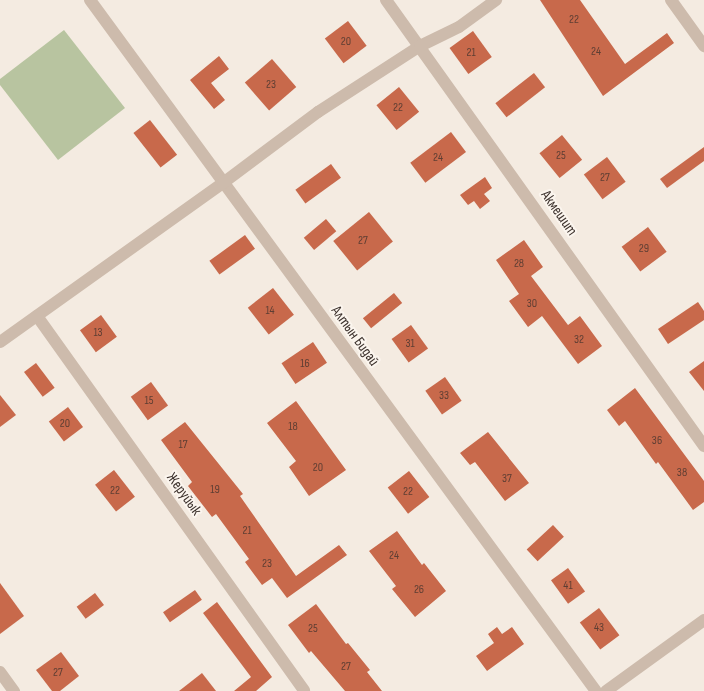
<!DOCTYPE html>
<html>
<head>
<meta charset="utf-8">
<style>
	body { margin:0 }
	#map { position:relative; width:704px; height:691px; overflow:hidden; background:#f4ebe1; font-family:"Sofia Sans Condensed",sans-serif }
	div>[style] { position:absolute }
	.green>* { inset:0; background:#b8c4a0 }
	.building>* { inset:0; background:#c8694b; transform-origin:0 0 }
	.street>* { height:12px; margin:-6px; padding:0 6px; transform-origin:6px; border-radius:6px; background:#cdbbac }
	span { translate:-50% -50%; white-space:nowrap; text-align:center; line-height:1.15; -webkit-text-stroke:4px #fbf5ee; paint-order:stroke }
	.number-label { font-size:12px; color:#5e3e33 }
	.number-label span { -webkit-text-stroke-width:0 }
	.street-label { font-size:15px; color:#3b302b }
</style>
</head>
<body>
<div id="map">
	<div class="green">
		<i style="clip-path:polygon(64px 30px,125px 108px,58px 160px,0 85px,0 79px)"></i>
	</div>
	<div class="building">
		<i style="clip-path:polygon(540px 0,580px 0,625px 64px,667px 33px,674px 43px,603px 96px)"></i>
		<i style="left:348px;top:21px;width:31px;height:29px;rotate:53deg"></i>
		<i style="left:473px;top:31px;width:32px;height:29px;rotate:54deg"></i>
		<i style="clip-path:polygon(219px 56px,229px 69px,211px 83px,225px 100px,214px 109px,190px 80px)"></i>
		<i style="left:272px;top:59px;width:37px;height:36px;rotate:49deg"></i>
		<i style="left:534px;top:73px;width:18px;height:49px;rotate:52deg"></i>
		<i style="left:399px;top:87px;width:32px;height:29px;rotate:51deg"></i>
		<i style="left:150px;top:120px;width:44px;height:21px;rotate:52deg"></i>
		<i style="left:451px;top:132px;width:25px;height:51px;rotate:53deg"></i>
		<i style="left:562px;top:135px;width:32px;height:29px;rotate:51deg"></i>
		<i style="clip-path:polygon(704px 147px,704px 161px,667px 188px,660px 179px)"></i>
		<i style="left:607px;top:157px;width:31px;height:29px;rotate:53deg"></i>
		<i style="left:331px;top:164px;width:17px;height:44px;rotate:54deg"></i>
		<i style="clip-path:polygon(485px 177px,492px 188px,484px 194px,490px 201px,480px 209px,474px 201px,468px 205px,460px 195px)"></i>
		<i style="left:369px;top:212px;width:38px;height:46px;rotate:51deg"></i>
		<i style="left:326px;top:219px;width:16px;height:29px;rotate:50deg"></i>
		<i style="left:648px;top:227px;width:31px;height:33px;rotate:53deg"></i>
		<i style="left:245px;top:235px;width:17px;height:44px;rotate:54deg"></i>
		<i style="clip-path:polygon(524px 240px,543px 267px,531px 276px,568px 325px,580px 316px,602px 346px,578px 364px,542px 316px,528px 327px,509px 301px,519px 294px,496px 260px)"></i>
		<i style="left:273px;top:288px;width:34px;height:32px;rotate:52deg"></i>
		<i style="left:394px;top:293px;width:13px;height:40px;rotate:51deg"></i>
		<i style="clip-path:polygon(698px 302px,704px 311px,704px 320px,668px 344px,658px 329px)"></i>
		<i style="left:101px;top:315px;width:27px;height:26px;rotate:54deg"></i>
		<i style="left:411px;top:325px;width:29px;height:24px;rotate:54deg"></i>
		<i style="left:313px;top:342px;width:25px;height:38px;rotate:56deg"></i>
		<i style="clip-path:polygon(704px 361px,704px 391px,689px 372px)"></i>
		<i style="left:36px;top:363px;width:31px;height:15px;rotate:53deg"></i>
		<i style="left:445px;top:377px;width:29px;height:24px;rotate:55deg"></i>
		<i style="left:151px;top:382px;width:29px;height:25px;rotate:54deg"></i>
		<i style="clip-path:polygon(635px 388px,704px 481px,704px 502px,693px 510px,658px 462px,656px 464px,625px 421px,619px 426px,607px 410px)"></i>
		<i style="clip-path:polygon(0 395px,16px 415px,0 427px)"></i>
		<i style="clip-path:polygon(296px 401px,346px 470px,309px 496px,289px 467px,296px 461px,267px 423px)"></i>
		<i style="left:68px;top:407px;width:25px;height:24px;rotate:53deg"></i>
		<i style="clip-path:polygon(185px 422px,243px 494px,240px 496px,296px 576px,339px 545px,347px 555px,287px 598px,272px 578px,262px 585px,245px 562px,249px 559px,216px 514px,212px 517px,188px 486px,192px 482px,161px 440px)"></i>
		<i style="clip-path:polygon(488px 432px,529px 483px,505px 501px,475px 462px,470px 465px,460px 453px)"></i>
		<i style="left:114px;top:470px;width:34px;height:24px;rotate:52deg"></i>
		<i style="left:409px;top:471px;width:33px;height:27px;rotate:52deg"></i>
		<i style="left:553px;top:525px;width:16px;height:36px;rotate:47deg"></i>
		<i style="clip-path:polygon(397px 531px,422px 565px,424px 563px,446px 591px,415px 617px,392px 589px,396px 586px,369px 551px)"></i>
		<i style="left:568px;top:568px;width:29px;height:21px;rotate:54deg"></i>
		<i style="clip-path:polygon(0 583px,24px 616px,0 634px)"></i>
		<i style="left:195px;top:590px;width:12px;height:39px;rotate:55deg"></i>
		<i style="left:95px;top:593px;width:15px;height:23px;rotate:53deg"></i>
		<i style="clip-path:polygon(217px 602px,272px 677px,256px 691px,234px 691px,251px 677px,203px 613px)"></i>
		<i style="clip-path:polygon(316px 604px,346px 644px,348px 643px,370px 670px,367px 672px,382px 691px,345px 691px,311px 651px,309px 653px,288px 625px)"></i>
		<i style="left:599px;top:608px;width:34px;height:24px;rotate:53deg"></i>
		<i style="clip-path:polygon(497px 627px,502px 634px,512px 627px,524px 644px,487px 671px,476px 656px,494px 643px,488px 634px)"></i>
		<i style="clip-path:polygon(61px 652px,79px 676px,60px 691px,52px 691px,36px 670px)"></i>
		<i style="clip-path:polygon(202px 673px,216px 691px,179px 691px)"></i>
	</div>
	<div class="street">
		<i style="left:90px;top:0;width:856px;rotate:53.79deg"></i>
		<i style="left:386px;top:0;width:548px;rotate:54.51deg"></i>
		<i style="left:671px;top:0;width:57px;rotate:54.3deg"></i>
		<i style="left:37px;top:316px;width:460px;rotate:54.5deg"></i>
		<i style="left:0;top:342px;width:274px;rotate:-35.5deg"></i>
		<i style="left:223px;top:183px;width:119px;rotate:-36.8deg"></i>
		<i style="left:318px;top:112px;width:121px;rotate:-32.9deg"></i>
		<i style="left:420px;top:46px;width:43px;rotate:-26deg"></i>
		<i style="left:459px;top:27px;width:46px;rotate:-36.1deg"></i>
		<i style="left:0;top:672px;width:24px;rotate:54deg"></i>
		<i style="left:606px;top:691px;width:121px;rotate:-35.9deg"></i>
	</div>
	<div class="number-label">
		<span style="left:574px;top:20px">22</span>
		<span style="left:346px;top:42px">20</span>
		<span style="left:596px;top:52px">24</span>
		<span style="left:471px;top:53px">21</span>
		<span style="left:271px;top:85px">23</span>
		<span style="left:398px;top:108px">22</span>
		<span style="left:561px;top:156px">25</span>
		<span style="left:438px;top:158px">24</span>
		<span style="left:605px;top:178px">27</span>
		<span style="left:363px;top:241px">27</span>
		<span style="left:644px;top:249px">29</span>
		<span style="left:519px;top:264px">28</span>
		<span style="left:532px;top:304px">30</span>
		<span style="left:270px;top:311px">14</span>
		<span style="left:98px;top:333px">13</span>
		<span style="left:579px;top:340px">32</span>
		<span style="left:410px;top:344px">31</span>
		<span style="left:305px;top:364px">16</span>
		<span style="left:444px;top:396px">33</span>
		<span style="left:149px;top:401px">15</span>
		<span style="left:65px;top:424px">20</span>
		<span style="left:293px;top:427px">18</span>
		<span style="left:657px;top:441px">36</span>
		<span style="left:183px;top:445px">17</span>
		<span style="left:318px;top:468px">20</span>
		<span style="left:682px;top:473px">38</span>
		<span style="left:507px;top:479px">37</span>
		<span style="left:215px;top:490px">19</span>
		<span style="left:115px;top:491px">22</span>
		<span style="left:408px;top:492px">22</span>
		<span style="left:247px;top:531px">21</span>
		<span style="left:394px;top:556px">24</span>
		<span style="left:267px;top:564px">23</span>
		<span style="left:568px;top:586px">41</span>
		<span style="left:419px;top:590px">26</span>
		<span style="left:599px;top:628px">43</span>
		<span style="left:313px;top:629px">25</span>
		<span style="left:346px;top:667px">27</span>
		<span style="left:58px;top:673px">27</span>
	</div>
	<div class="street-label">
		<span style="left:559px;top:213px;rotate:55deg">Акмешит</span>
		<span style="left:355px;top:336px;rotate:54deg">Алтын Бидай</span>
		<span style="left:184px;top:494px;rotate:54deg">Жеруйык</span>
	</div>
</div>
</body>
</html>
